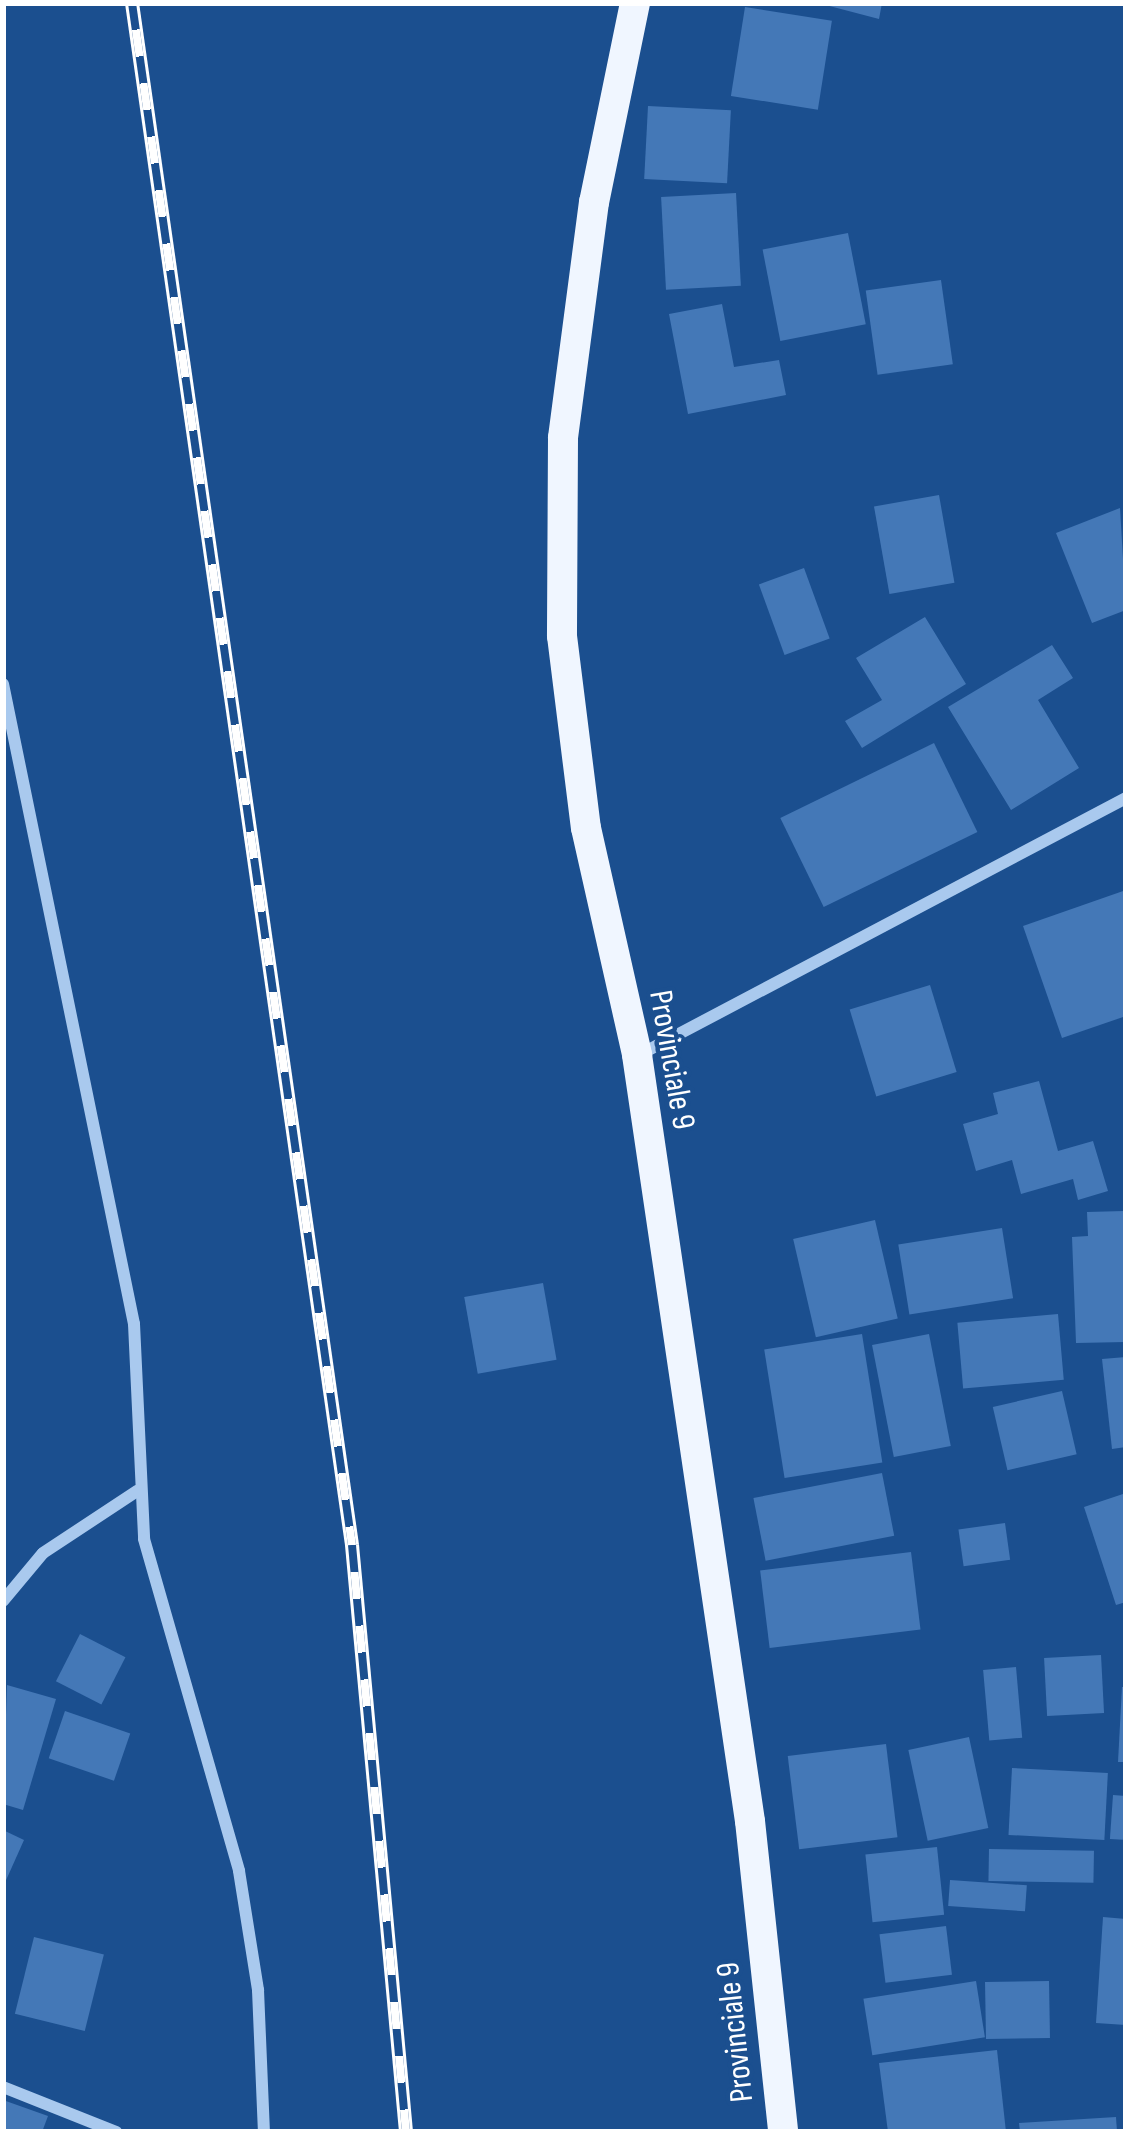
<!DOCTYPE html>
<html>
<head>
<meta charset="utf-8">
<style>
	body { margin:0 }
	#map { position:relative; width:1129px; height:2135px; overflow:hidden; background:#1b4f8f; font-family:"Sofia Sans Condensed",sans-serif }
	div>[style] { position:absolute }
	.building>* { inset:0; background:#4478b7; transform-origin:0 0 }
	.minor>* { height:12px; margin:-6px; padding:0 6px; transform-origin:6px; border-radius:6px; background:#a9c9ee }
	.primary>* { height:30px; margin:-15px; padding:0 15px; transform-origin:15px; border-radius:15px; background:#f0f6ff }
	.rail>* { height:14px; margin-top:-7px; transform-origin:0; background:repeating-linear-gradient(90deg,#1b4f8f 0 27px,#fff 0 54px); box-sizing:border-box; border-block:3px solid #fff }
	span { translate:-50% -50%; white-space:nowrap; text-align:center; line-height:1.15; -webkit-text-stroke:9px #1b4f8f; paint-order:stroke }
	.street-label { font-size:33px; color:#fff }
	.frame { position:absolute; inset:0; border:6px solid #fff; pointer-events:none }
</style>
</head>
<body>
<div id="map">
	<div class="building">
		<i style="clip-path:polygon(818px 3px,882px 3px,879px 19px)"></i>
		<i style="left:745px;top:7px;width:88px;height:90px;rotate:9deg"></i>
		<i style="left:648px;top:106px;width:83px;height:73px;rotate:3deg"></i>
		<i style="left:736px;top:193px;width:93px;height:75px;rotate:87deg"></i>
		<i style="left:848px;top:233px;width:93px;height:87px;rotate:79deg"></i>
		<i style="left:941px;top:280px;width:85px;height:76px;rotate:82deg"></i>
		<i style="clip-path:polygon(722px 304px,734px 367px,779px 360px,786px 395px,688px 414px,669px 314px)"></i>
		<i style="left:939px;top:495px;width:89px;height:66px;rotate:80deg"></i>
		<i style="clip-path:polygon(1120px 508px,1126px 610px,1092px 623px,1056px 533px)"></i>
		<i style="left:804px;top:568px;width:75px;height:48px;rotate:70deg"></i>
		<i style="clip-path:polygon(925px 617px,966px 684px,862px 748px,845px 721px,882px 700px,856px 658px)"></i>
		<i style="clip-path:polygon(1052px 645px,1073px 678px,1038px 700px,1079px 768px,1011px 810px,948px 707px)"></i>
		<i style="left:934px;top:743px;width:99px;height:171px;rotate:64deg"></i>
		<i style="clip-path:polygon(1126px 890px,1126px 1016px,1062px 1038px,1023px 926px)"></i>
		<i style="left:930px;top:985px;width:91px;height:84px;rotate:73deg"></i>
		<i style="clip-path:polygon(1039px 1081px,1058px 1151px,1093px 1141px,1108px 1191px,1078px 1200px,1073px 1179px,1021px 1194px,1012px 1160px,976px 1171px,963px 1124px,998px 1114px,993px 1093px)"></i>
		<i style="clip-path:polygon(1124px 1211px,1126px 1342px,1076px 1343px,1072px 1237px,1088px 1236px,1087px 1212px)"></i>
		<i style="left:875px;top:1220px;width:101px;height:84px;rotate:77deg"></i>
		<i style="left:1002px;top:1228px;width:71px;height:105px;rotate:81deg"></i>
		<i style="left:543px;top:1283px;width:78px;height:80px;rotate:80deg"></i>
		<i style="left:1058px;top:1314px;width:66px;height:101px;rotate:85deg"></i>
		<i style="left:862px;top:1334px;width:130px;height:99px;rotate:81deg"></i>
		<i style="left:929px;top:1334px;width:114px;height:58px;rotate:79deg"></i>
		<i style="clip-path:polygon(1126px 1357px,1126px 1447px,1112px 1449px,1102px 1359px)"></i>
		<i style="left:1062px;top:1391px;width:65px;height:71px;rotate:77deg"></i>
		<i style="left:882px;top:1473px;width:64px;height:131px;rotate:79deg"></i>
		<i style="clip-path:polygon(1126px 1493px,1126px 1602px,1116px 1605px,1084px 1507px)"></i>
		<i style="left:1005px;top:1523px;width:37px;height:47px;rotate:82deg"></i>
		<i style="left:911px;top:1552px;width:78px;height:152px;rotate:83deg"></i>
		<i style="left:80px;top:1634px;width:51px;height:53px;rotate:27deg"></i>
		<i style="left:1101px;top:1655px;width:58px;height:57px;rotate:87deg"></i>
		<i style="left:1016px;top:1667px;width:71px;height:33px;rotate:85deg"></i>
		<i style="clip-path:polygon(7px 1685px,56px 1699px,23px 1810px,3px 1804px)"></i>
		<i style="clip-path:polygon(1122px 1687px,1126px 1687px,1126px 1762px,1118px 1762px)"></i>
		<i style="left:65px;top:1711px;width:69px;height:50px;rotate:19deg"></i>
		<i style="left:969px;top:1737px;width:93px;height:62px;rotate:78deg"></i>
		<i style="left:886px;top:1744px;width:94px;height:99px;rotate:83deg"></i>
		<i style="left:1012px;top:1768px;width:96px;height:67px;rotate:3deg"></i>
		<i style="left:1113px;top:1795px;width:13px;height:44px;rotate:4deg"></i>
		<i style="clip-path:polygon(3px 1830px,24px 1840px,3px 1887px)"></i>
		<i style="left:937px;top:1847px;width:68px;height:72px;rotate:84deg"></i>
		<i style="left:989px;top:1849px;width:105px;height:32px;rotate:1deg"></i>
		<i style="left:950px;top:1880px;width:77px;height:26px;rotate:4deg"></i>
		<i style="clip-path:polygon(1103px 1917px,1126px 1919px,1126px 2025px,1096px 2023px)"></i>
		<i style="left:946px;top:1926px;width:49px;height:67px;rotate:83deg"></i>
		<i style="left:34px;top:1937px;width:72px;height:79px;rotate:14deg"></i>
		<i style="left:976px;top:1981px;width:57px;height:114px;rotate:81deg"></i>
		<i style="left:1049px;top:1981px;width:57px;height:64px;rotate:89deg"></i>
		<i style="clip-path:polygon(997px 2050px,1006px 2132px,888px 2132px,879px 2063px)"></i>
		<i style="clip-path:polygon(3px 2100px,48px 2116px,42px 2132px,3px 2132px)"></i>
		<i style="clip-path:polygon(1116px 2117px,1117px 2132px,1020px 2132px,1019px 2123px)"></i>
	</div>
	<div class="minor">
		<i style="left:3px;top:684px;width:653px;rotate:78.43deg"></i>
		<i style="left:134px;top:1324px;width:215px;rotate:87.3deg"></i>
		<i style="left:144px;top:1539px;width:345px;rotate:74deg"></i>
		<i style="left:239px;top:1871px;width:121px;rotate:80.9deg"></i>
		<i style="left:258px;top:1990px;width:142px;rotate:87.6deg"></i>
		<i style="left:639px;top:1055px;width:551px;rotate:-27.82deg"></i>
		<i style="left:3px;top:1601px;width:62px;rotate:-50.2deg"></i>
		<i style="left:43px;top:1553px;width:113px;rotate:-33.4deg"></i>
		<i style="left:3px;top:2087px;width:122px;rotate:21.7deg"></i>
	</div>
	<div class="primary">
		<i style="left:635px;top:3px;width:203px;rotate:101.6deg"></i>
		<i style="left:594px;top:202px;width:238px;rotate:97.5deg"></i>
		<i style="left:563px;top:438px;width:198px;rotate:90.3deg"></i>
		<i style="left:562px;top:636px;width:193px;rotate:82.9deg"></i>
		<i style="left:586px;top:828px;width:233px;rotate:77.3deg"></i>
		<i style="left:637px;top:1055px;width:774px;rotate:81.61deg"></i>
		<i style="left:750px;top:1821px;width:313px;rotate:83.9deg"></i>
	</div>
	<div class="rail">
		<i style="left:132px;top:3px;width:1558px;rotate:81.88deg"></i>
		<i style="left:352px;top:1545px;width:589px;rotate:84.74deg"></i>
	</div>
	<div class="street-label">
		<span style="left:671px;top:1060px;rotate:80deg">Provinciale 9</span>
		<span style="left:736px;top:2032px;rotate:-96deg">Provinciale 9</span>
	</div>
	<div class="frame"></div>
</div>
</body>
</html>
